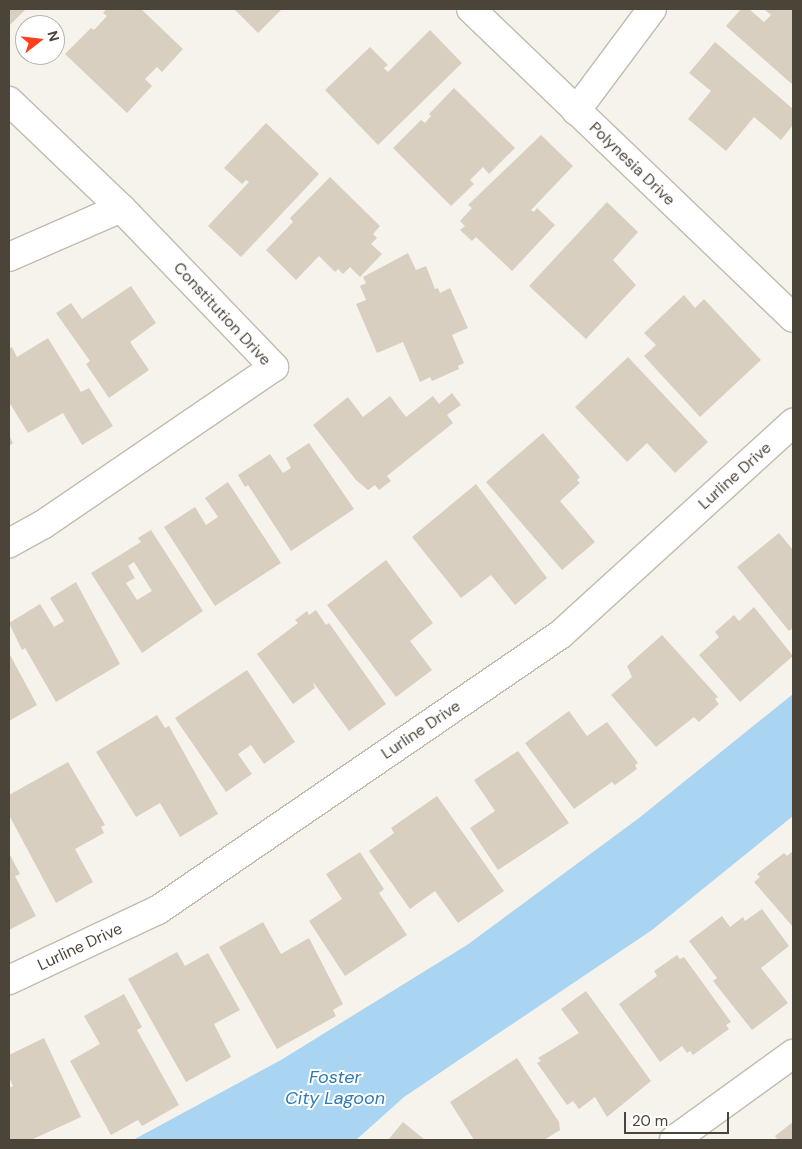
<!DOCTYPE html>
<html>
<head>
<meta charset="utf-8">
<style>
	body { margin:0 }
	#map { position:relative; width:802px; height:1149px; overflow:hidden; background:#f6f3ec; font-family:"DM Sans",sans-serif }
	div>[style] { position:absolute }
	.water>* { inset:0; background:#a9d4f2 }
	.building>* { inset:0; background:#d8cfc1 }
	.roads { filter:drop-shadow(1px 0 #c2bbae) drop-shadow(-1px 0 #c2bbae) drop-shadow(0 1px #c2bbae) drop-shadow(0 -1px #c2bbae) }
	.minor>* { height:28px; margin:-14px; padding:0 14px; transform-origin:14px; border-radius:14px; background:#fff }
	span { translate:-50% -50%; white-space:nowrap; text-align:center; line-height:1.15; -webkit-text-stroke:4px #fff; paint-order:stroke }
	.street-label { font-size:16px; color:#4b4439 }
	.water-label { font-size:18px; color:#2e7ab2; font-style:italic }
	.frame { position:absolute; inset:0; border:10px solid #4b4439; pointer-events:none }
	.north { position:absolute; left:15px; top:15px; width:50px; height:50px; box-sizing:border-box; background:#fff; border:1px solid #b7b4b0; border-radius:50%; rotate:74deg; font-size:14px; font-weight:700; line-height:20px; text-align:center; color:#4b4439 }
	.north::after { content:''; display:block; margin:auto; width:18px; height:22px; background:#fc3f1d; clip-path:polygon(50% 0,100% 100%,50% 72%,0 100%) }
	.scale { position:absolute; left:624px; top:1112px; width:105px; height:22px; box-sizing:border-box; border:2px solid #4b4439; border-top:0; padding-left:6px; font-size:15px; line-height:18px; white-space:nowrap; color:#4b4439; -webkit-text-stroke:4px #fff; paint-order:stroke }
</style>
</head>
<body>
<div id="map">
	<div class="water">
		<i style="clip-path:polygon(793px 694px,793px 816px,652px 930px,404px 1097px,356px 1140px,133px 1140px,281px 1060px,467px 945px,639px 818px)"></i>
	</div>
	<div class="building">
		<i style="clip-path:polygon(9px 9px,26px 9px,9px 26px)"></i>
		<i style="clip-path:polygon(107px 9px,141px 9px,183px 49px,162px 72px,157px 67px,145px 79px,152px 86px,127px 113px,65px 54px,91px 28px,94px 30px,107px 16px,103px 13px)"></i>
		<i style="clip-path:polygon(234px 9px,282px 9px,258px 33px)"></i>
		<i style="clip-path:polygon(741px 9px,749px 9px,764px 22px,771px 15px,764px 9px,793px 9px,793px 85px,726px 26px)"></i>
		<i style="clip-path:polygon(430px 30px,462px 63px,378px 145px,325px 90px,370px 47px,388px 65px,384px 68px,388px 72px)"></i>
		<i style="clip-path:polygon(715px 42px,793px 109px,793px 125px,781px 140px,754px 117px,726px 151px,688px 119px,711px 91px,689px 73px)"></i>
		<i style="clip-path:polygon(454px 88px,515px 148px,489px 174px,483px 167px,470px 180px,474px 184px,451px 206px,393px 148px,421px 120px,425px 123px,431px 116px,429px 114px)"></i>
		<i style="clip-path:polygon(266px 123px,319px 174px,241px 257px,208px 226px,249px 182px,246px 180px,242px 184px,224px 168px)"></i>
		<i style="clip-path:polygon(541px 135px,573px 166px,531px 210px,534px 212px,537px 208px,555px 225px,512px 271px,476px 237px,472px 241px,460px 230px,465px 226px,460px 221px,472px 208px,468px 205px)"></i>
		<i style="clip-path:polygon(330px 177px,380px 226px,373px 234px,377px 238px,371px 244px,382px 254px,360px 277px,350px 267px,343px 274px,338px 269px,335px 272px,319px 256px,296px 280px,266px 250px,293px 222px,290px 218px)"></i>
		<i style="clip-path:polygon(607px 202px,638px 232px,613px 260px,636px 285px,586px 339px,529px 286px)"></i>
		<i style="clip-path:polygon(408px 253px,416px 270px,426px 266px,435px 289px,438px 288px,440px 293px,450px 288px,468px 328px,452px 335px,464px 363px,458px 366px,459px 369px,432px 381px,430px 377px,420px 382px,403px 342px,377px 353px,356px 304px,366px 300px,360px 286px,366px 283px,363px 277px)"></i>
		<i style="clip-path:polygon(131px 286px,156px 323px,130px 342px,149px 370px,109px 398px,86px 364px,90px 361px,56px 313px,71px 303px,82px 319px)"></i>
		<i style="clip-path:polygon(684px 295px,695px 308px,704px 299px,761px 360px,700px 417px,644px 356px,656px 345px,644px 333px)"></i>
		<i style="clip-path:polygon(48px 338px,81px 392px,89px 388px,113px 426px,82px 445px,63px 413px,28px 433px,9px 402px,9px 349px,12px 347px,17px 357px)"></i>
		<i style="clip-path:polygon(628px 357px,708px 442px,675px 473px,647px 443px,627px 462px,575px 407px)"></i>
		<i style="clip-path:polygon(452px 393px,461px 405px,447px 415px,453px 423px,387px 476px,391px 481px,379px 490px,375px 485px,368px 490px,356px 480px,313px 425px,348px 397px,363px 417px,390px 396px,406px 417px,433px 396px,439px 404px)"></i>
		<i style="clip-path:polygon(543px 433px,580px 477px,577px 480px,580px 483px,560px 501px,595px 542px,562px 570px,486px 482px)"></i>
		<i style="clip-path:polygon(9px 435px,13px 443px,9px 446px)"></i>
		<i style="clip-path:polygon(309px 443px,354px 509px,291px 551px,248px 485px,245px 487px,238px 475px,270px 454px,283px 473px,291px 468px,286px 458px)"></i>
		<i style="clip-path:polygon(228px 482px,281px 563px,215px 606px,164px 527px,195px 507px,206px 525px,218px 517px,205px 498px)"></i>
		<i style="clip-path:polygon(476px 484px,547px 578px,515px 605px,491px 575px,461px 598px,412px 537px)"></i>
		<i style="clip-path:polygon(evenodd,151px 530px,203px 611px,142px 653px,91px 573px,141px 542px,138px 538px,151px 530px,134px 562px,152px 591px,137px 600px,126px 583px,135px 578px,128px 566px,134px 562px)"></i>
		<i style="clip-path:polygon(779px 533px,793px 550px,793px 628px,789px 631px,737px 567px)"></i>
		<i style="clip-path:polygon(386px 560px,433px 623px,410px 641px,432px 670px,396px 697px,327px 605px)"></i>
		<i style="clip-path:polygon(76px 582px,120px 664px,56px 702px,25px 648px,22px 650px,9px 623px,40px 604px,54px 627px,64px 621px,50px 598px)"></i>
		<i style="clip-path:polygon(754px 607px,793px 656px,740px 702px,699px 655px,719px 637px,715px 632px,734px 615px,739px 621px)"></i>
		<i style="clip-path:polygon(316px 610px,326px 625px,329px 623px,386px 704px,349px 731px,313px 682px,315px 688px,293px 704px,257px 654px,298px 623px,295px 620px,307px 611px,309px 615px)"></i>
		<i style="clip-path:polygon(662px 635px,718px 697px,715px 699px,719px 704px,699px 722px,694px 717px,656px 747px,611px 695px,632px 677px,627px 666px)"></i>
		<i style="clip-path:polygon(9px 653px,37px 705px,9px 721px)"></i>
		<i style="clip-path:polygon(247px 670px,295px 742px,264px 764px,251px 745px,238px 754px,252px 774px,226px 792px,175px 718px)"></i>
		<i style="clip-path:polygon(569px 711px,587px 736px,607px 722px,638px 763px,635px 765px,637px 769px,615px 785px,612px 782px,574px 809px,525px 743px)"></i>
		<i style="clip-path:polygon(157px 715px,165px 728px,169px 726px,218px 814px,180px 837px,160px 803px,136px 817px,96px 752px)"></i>
		<i style="clip-path:polygon(518px 751px,569px 823px,498px 870px,470px 828px,495px 811px,474px 780px)"></i>
		<i style="clip-path:polygon(68px 762px,105px 825px,101px 827px,104px 833px,75px 849px,93px 882px,56px 903px,9px 815px,9px 795px)"></i>
		<i style="clip-path:polygon(437px 796px,504px 891px,458px 923px,435px 891px,410px 909px,369px 851px,394px 833px,391px 828px)"></i>
		<i style="clip-path:polygon(793px 851px,793px 927px,754px 882px,760px 877px,757px 874px,784px 853px,787px 856px)"></i>
		<i style="clip-path:polygon(360px 852px,384px 889px,379px 893px,407px 935px,345px 976px,309px 921px,342px 899px,326px 874px)"></i>
		<i style="clip-path:polygon(9px 853px,20px 874px,15px 876px,36px 916px,9px 930px)"></i>
		<i style="clip-path:polygon(762px 909px,789px 946px,761px 968px,788px 1003px,752px 1030px,713px 981px,717px 978px,689px 941px,722px 916px,730px 927px,743px 917px,745px 921px)"></i>
		<i style="clip-path:polygon(263px 922px,281px 954px,309px 938px,343px 1004px,333px 1010px,336px 1016px,277px 1049px,219px 947px)"></i>
		<i style="clip-path:polygon(177px 952px,185px 966px,208px 953px,240px 1010px,214px 1024px,231px 1057px,186px 1082px,128px 979px)"></i>
		<i style="clip-path:polygon(677px 955px,680px 959px,684px 957px,731px 1022px,726px 1025px,729px 1029px,693px 1055px,690px 1051px,687px 1053px,682px 1046px,660px 1062px,619px 1004px,657px 976px,654px 971px)"></i>
		<i style="clip-path:polygon(586px 991px,651px 1081px,607px 1117px,595px 1097px,579px 1109px,573px 1101px,567px 1105px,537px 1063px,541px 1061px,538px 1058px,579px 1033px,561px 1009px)"></i>
		<i style="clip-path:polygon(124px 994px,142px 1027px,137px 1030px,179px 1105px,142px 1126px,138px 1120px,111px 1135px,70px 1061px,100px 1044px,84px 1016px)"></i>
		<i style="clip-path:polygon(44px 1038px,81px 1117px,31px 1140px,9px 1140px,9px 1088px,13px 1086px,9px 1077px,9px 1055px)"></i>
		<i style="clip-path:polygon(517px 1058px,559px 1122px,560px 1130px,544px 1140px,474px 1140px,450px 1102px)"></i>
		<i style="clip-path:polygon(403px 1122px,425px 1140px,388px 1140px)"></i>
		<i style="clip-path:polygon(793px 1122px,793px 1140px,778px 1140px,775px 1136px)"></i>
	</div>
	<div class="roads">
		<div class="minor">
			<i style="left:471px;top:9px;width:446px;rotate:43.8deg"></i>
			<i style="left:9px;top:101px;width:155px;rotate:43.7deg"></i>
			<i style="left:121px;top:208px;width:221px;rotate:46.1deg"></i>
			<i style="left:274px;top:367px;width:281px;rotate:145.7deg"></i>
			<i style="left:42px;top:525px;width:38px;rotate:151deg"></i>
			<i style="left:576px;top:111px;width:127px;rotate:-53.3deg"></i>
			<i style="left:9px;top:257px;width:122px;rotate:-23.6deg"></i>
			<i style="left:9px;top:980px;width:165px;rotate:-25.2deg"></i>
			<i style="left:158px;top:910px;width:488px;rotate:-34.4deg"></i>
			<i style="left:561px;top:634px;width:314px;rotate:-42.3deg"></i>
			<i style="left:674px;top:1140px;width:147px;rotate:-35.9deg"></i>
		</div>
	</div>
	<div class="street-label">
		<span style="left:632px;top:164px;rotate:44deg">Polynesia Drive</span>
		<span style="left:222px;top:314px;rotate:47deg">Constitution Drive</span>
		<span style="left:735px;top:476px;rotate:-42deg">Lurline Drive</span>
		<span style="left:421px;top:730px;rotate:-34deg">Lurline Drive</span>
		<span style="left:80px;top:947px;rotate:-25deg">Lurline Drive</span>
	</div>
	<div class="water-label">
		<span style="left:335px;top:1088px">Foster<br>City Lagoon</span>
	</div>
	<div class="frame"></div>
	<div class="north">N</div>
	<div class="scale">20 m</div>
</div>
</body>
</html>
